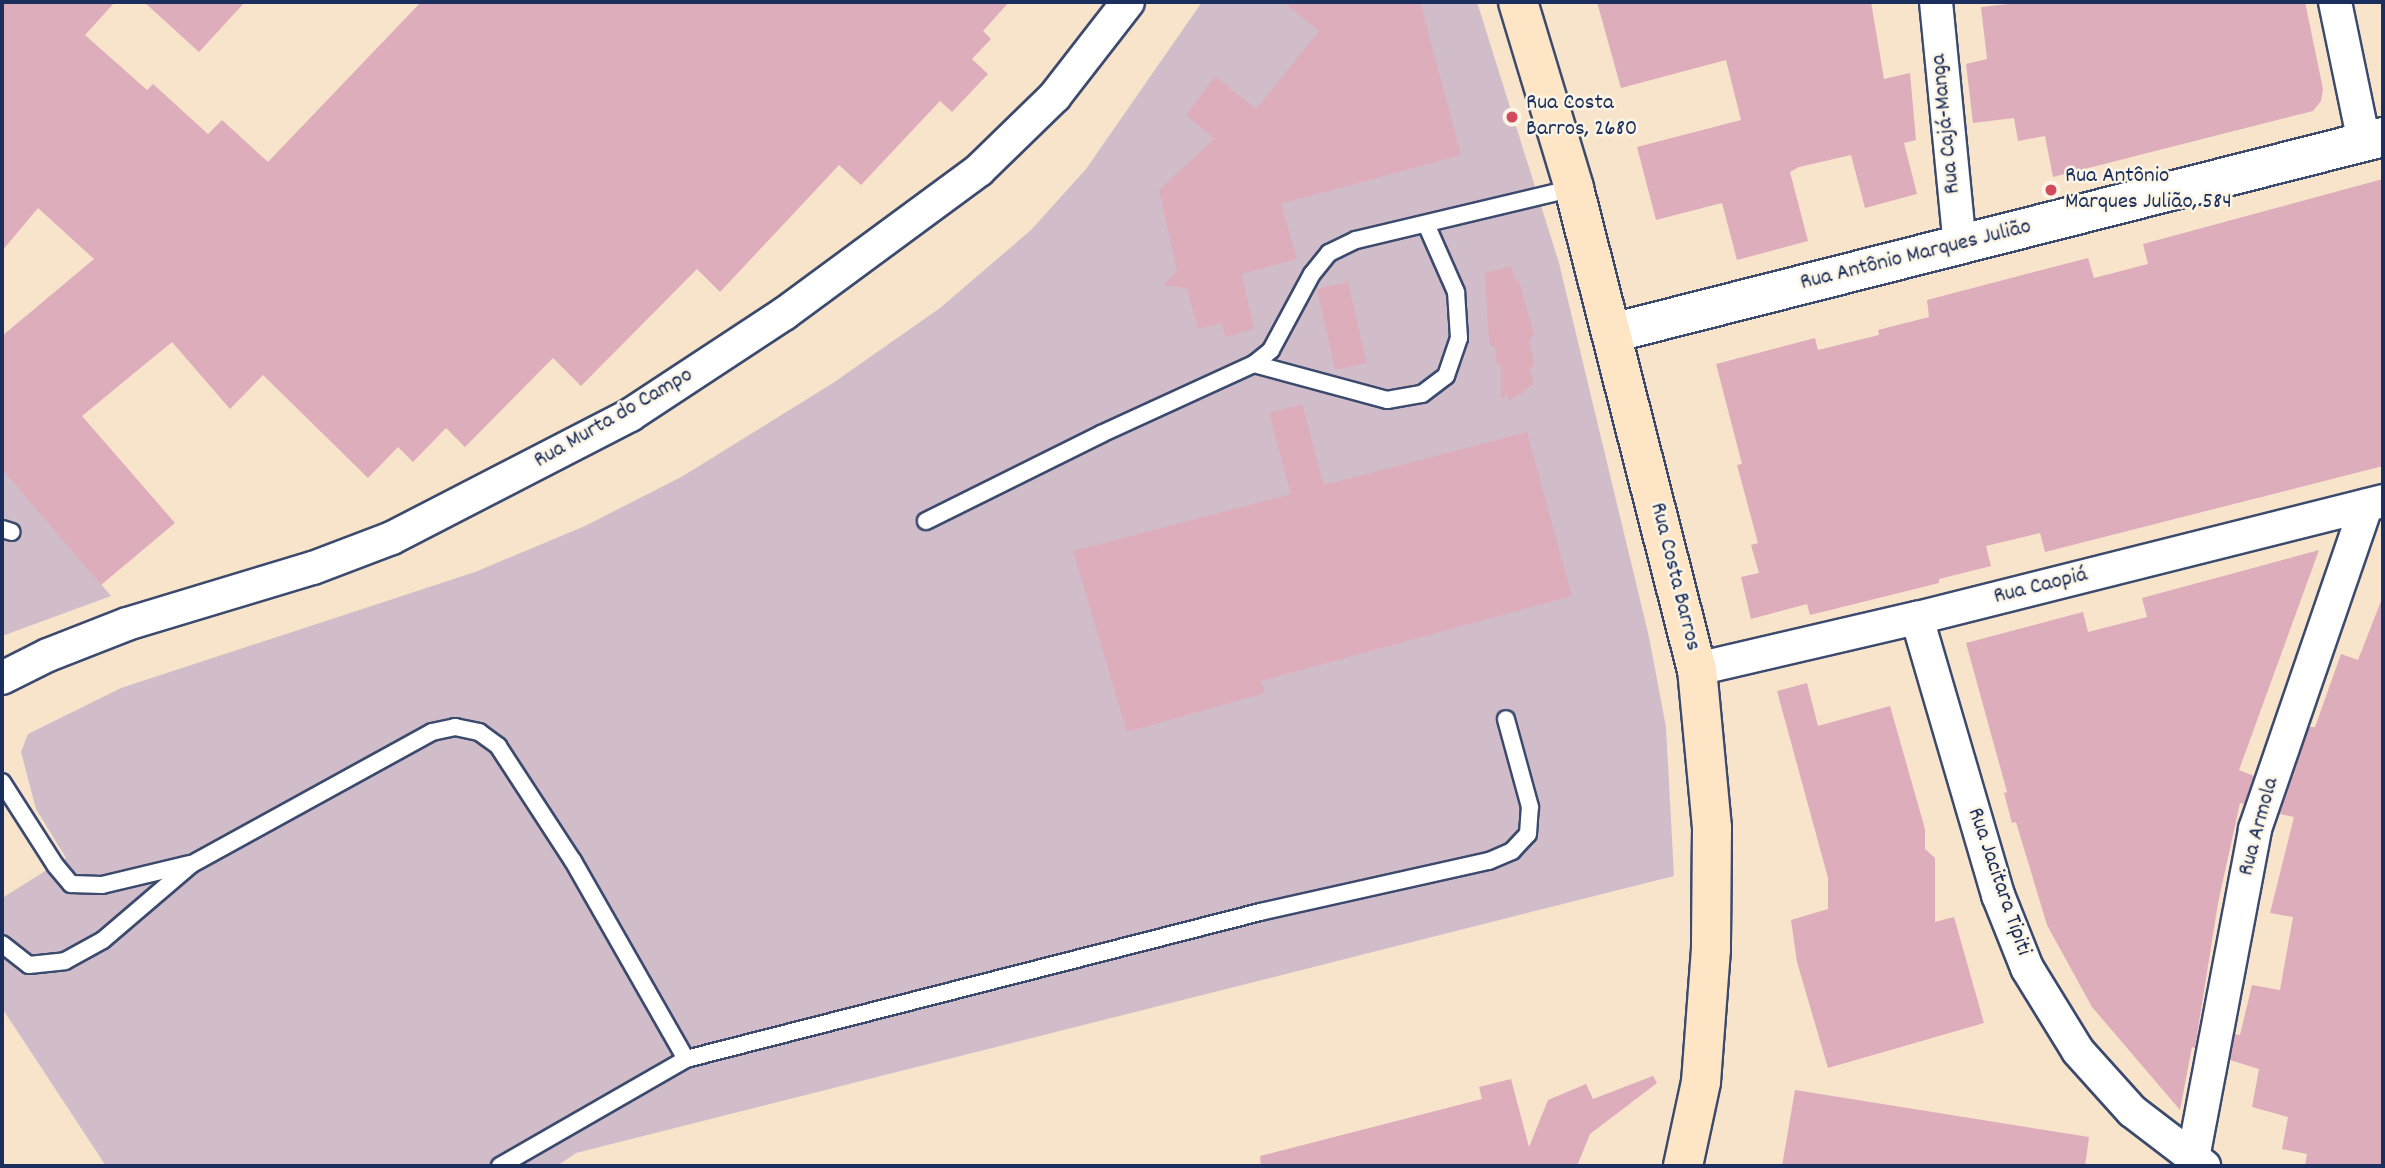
<!DOCTYPE html>
<html>
<head>
<meta charset="utf-8">
<style>
	body { margin:0 }
	#map { position:relative; width:2385px; height:1168px; overflow:hidden; background:#f7e4cb; font-family:Dekko,sans-serif }
	div>[style] { position:absolute }
	.industrial>* { inset:0; background:#d1bdca }
	.building>* { inset:0; background:#ddadbc; transform-origin:0 0 }
	.roads { filter:drop-shadow(2px 0 #3c4a6e) drop-shadow(-2px 0 #3c4a6e) drop-shadow(0 2px #3c4a6e) drop-shadow(0 -2px #3c4a6e) }
	.service>* { height:16px; margin:-8px; padding:0 8px; transform-origin:8px; border-radius:8px; background:#fff }
	.minor>* { height:32px; margin:-16px; padding:0 16px; transform-origin:16px; border-radius:16px; background:#fff }
	.tertiary>* { height:38px; margin:-19px; padding:0 19px; transform-origin:19px; border-radius:19px; background:#fff }
	.secondary>* { height:38px; margin:-19px; padding:0 19px; transform-origin:19px; border-radius:19px; background:#fee5c5 }
	.dots>* { width:19px; height:19px; translate:-50% -50%; box-sizing:border-box; border:4px solid #fcf5e5; border-radius:50% }
	span { translate:-50% -50%; white-space:nowrap; text-align:center; line-height:1.15; -webkit-text-stroke:5px #fcf5e5; paint-order:stroke }
	.poi-label { font-size:23px; color:#1b2f5e }
	.left { translate:0 -50%; text-align:left }
	.street-label { font-size:23px; color:#1b2f5e }
	.frame { position:absolute; inset:0; border:4px solid #1b2f5e; pointer-events:none }
</style>
</head>
<body>
<div id="map">
	<div class="industrial">
		<i style="clip-path:polygon(1202px 2px,1477px 2px,1559px 263px,1649px 637px,1666px 727px,1674px 876px,576px 1153px,557px 1166px,106px 1166px,2px 1008px,2px 898px,66px 858px,36px 809px,21px 752px,28px 734px,121px 688px,475px 572px,585px 526px,683px 476px,833px 383px,940px 308px,1031px 230px,1086px 169px)"></i>
		<i style="clip-path:polygon(2px 467px,111px 596px,2px 636px)"></i>
	</div>
	<div class="building">
		<i style="clip-path:polygon(2px 2px,115px 2px,85px 35px,147px 90px,153px 84px,208px 134px,222px 120px,268px 162px,421px 2px,1009px 2px,983px 31px,991px 39px,972px 59px,988px 74px,952px 112px,940px 101px,861px 185px,839px 165px,720px 292px,697px 269px,581px 386px,553px 358px,465px 447px,446px 428px,413px 462px,398px 447px,368px 478px,263px 375px,230px 409px,172px 342px,82px 416px,175px 523px,101px 585px,2px 469px,2px 336px,94px 259px,38px 208px,2px 251px)"></i>
		<i style="clip-path:polygon(144px 2px,245px 2px,199px 52px)"></i>
		<i style="clip-path:polygon(1283px 2px,1417px 2px,1421px 5px,1461px 155px,1281px 204px,1297px 259px,1242px 274px,1254px 329px,1225px 337px,1222px 323px,1198px 329px,1187px 289px,1163px 285px,1177px 271px,1159px 190px,1214px 139px,1186px 115px,1215px 76px,1256px 109px,1319px 31px)"></i>
		<i style="clip-path:polygon(1597px 2px,1871px 2px,1884px 79px,1910px 73px,1916px 140px,1904px 143px,1917px 194px,1865px 208px,1851px 155px,1799px 167px,1790px 172px,1808px 241px,1737px 260px,1722px 203px,1656px 220px,1637px 147px,1741px 120px,1726px 60px,1621px 88px)"></i>
		<i style="clip-path:polygon(2026px 2px,2305px 2px,2323px 89px,2321px 101px,2313px 111px,2053px 177px,2045px 136px,2018px 141px,2014px 118px,1973px 123px,1966px 64px,1987px 59px,1981px 7px)"></i>
		<i style="clip-path:polygon(2383px 179px,2383px 466px,2045px 552px,2040px 533px,1986px 546px,1991px 566px,1939px 579px,1939px 583px,1810px 615px,1807px 604px,1751px 619px,1741px 577px,1759px 573px,1751px 545px,1758px 543px,1737px 465px,1742px 464px,1716px 364px,1815px 338px,1818px 350px,1879px 335px,1878px 330px,1929px 317px,1927px 300px,2088px 258px,2094px 278px,2148px 264px,2143px 244px)"></i>
		<i style="clip-path:polygon(1511px 266px,1514px 278px,1520px 284px,1534px 334px,1529px 341px,1535px 364px,1530px 370px,1534px 384px,1509px 401px,1507px 394px,1501px 401px,1501px 366px,1496px 363px,1496px 349px,1489px 344px,1485px 273px)"></i>
		<i style="left:1348px;top:282px;width:83px;height:32px;rotate:77deg"></i>
		<i style="clip-path:polygon(1302px 404px,1324px 485px,1527px 432px,1572px 596px,1261px 681px,1265px 693px,1127px 732px,1073px 551px,1291px 494px,1269px 413px)"></i>
		<i style="clip-path:polygon(2319px 550px,2239px 770px,2254px 776px,2244px 804px,2240px 803px,2218px 903px,2195px 1048px,2192px 1047px,2180px 1110px,2092px 1007px,2047px 925px,2016px 822px,2012px 823px,2004px 793px,2007px 792px,1966px 643px,2083px 612px,2088px 632px,2147px 617px,2142px 598px)"></i>
		<i style="clip-path:polygon(2381px 601px,2383px 1166px,2305px 1166px,2307px 1154px,2282px 1149px,2288px 1117px,2252px 1107px,2259px 1069px,2230px 1060px,2235px 1034px,2240px 1035px,2252px 985px,2280px 990px,2293px 917px,2270px 913px,2294px 817px,2280px 814px,2309px 727px,2315px 727px,2341px 654px,2358px 660px)"></i>
		<i style="clip-path:polygon(1807px 683px,1818px 726px,1890px 706px,1925px 829px,1925px 849px,1935px 858px,1935px 922px,1954px 917px,1984px 1023px,1828px 1068px,1797px 962px,1791px 920px,1828px 909px,1828px 878px,1777px 691px)"></i>
		<i style="clip-path:polygon(1653px 1076px,1657px 1083px,1590px 1134px,1577px 1166px,1261px 1166px,1260px 1156px,1482px 1099px,1479px 1087px,1511px 1079px,1529px 1147px,1548px 1100px,1586px 1084px,1593px 1099px)"></i>
		<i style="clip-path:polygon(1795px 1090px,2089px 1137px,2085px 1166px,1782px 1166px)"></i>
	</div>
	<div class="roads">
		<div class="service">
			<i style="left:1254px;top:364px;width:138px;rotate:15.1deg"></i>
			<i style="left:1387px;top:400px;width:36px;rotate:-10deg"></i>
			<i style="left:1422px;top:394px;width:30px;rotate:-37deg"></i>
			<i style="left:1446px;top:376px;width:40px;rotate:-71.1deg"></i>
			<i style="left:1459px;top:338px;width:46px;rotate:-93.7deg"></i>
			<i style="left:1456px;top:292px;width:74px;rotate:-113.8deg"></i>
			<i style="left:926px;top:521px;width:195px;rotate:-26.4deg"></i>
			<i style="left:1101px;top:434px;width:168px;rotate:-24.6deg"></i>
			<i style="left:1254px;top:364px;width:22px;rotate:-39deg"></i>
			<i style="left:1271px;top:350px;width:86px;rotate:-61.7deg"></i>
			<i style="left:1312px;top:274px;width:27px;rotate:-51deg"></i>
			<i style="left:1329px;top:253px;width:30px;rotate:-26deg"></i>
			<i style="left:1356px;top:240px;width:224px;rotate:-13.4deg"></i>
			<i style="left:2px;top:529px;width:10px;rotate:17deg"></i>
			<i style="left:2px;top:782px;width:98px;rotate:57.4deg"></i>
			<i style="left:55px;top:865px;width:25px;rotate:50deg"></i>
			<i style="left:71px;top:884px;width:31px;rotate:2deg"></i>
			<i style="left:102px;top:885px;width:90px;rotate:-13.4deg"></i>
			<i style="left:2px;top:944px;width:34px;rotate:38deg"></i>
			<i style="left:29px;top:965px;width:36px;rotate:-6deg"></i>
			<i style="left:65px;top:961px;width:43px;rotate:-28.9deg"></i>
			<i style="left:103px;top:940px;width:117px;rotate:-40.5deg"></i>
			<i style="left:192px;top:864px;width:274px;rotate:-28.8deg"></i>
			<i style="left:432px;top:732px;width:24px;rotate:-12deg"></i>
			<i style="left:455px;top:727px;width:25px;rotate:12deg"></i>
			<i style="left:479px;top:732px;width:24px;rotate:36deg"></i>
			<i style="left:498px;top:746px;width:137px;rotate:56.9deg"></i>
			<i style="left:573px;top:861px;width:228px;rotate:60.3deg"></i>
			<i style="left:500px;top:1166px;width:215px;rotate:-29.9deg"></i>
			<i style="left:686px;top:1059px;width:593px;rotate:-14.36deg"></i>
			<i style="left:1260px;top:912px;width:235px;rotate:-12.6deg"></i>
			<i style="left:1489px;top:861px;width:25px;rotate:-23deg"></i>
			<i style="left:1512px;top:851px;width:23px;rotate:-47deg"></i>
			<i style="left:1528px;top:834px;width:27px;rotate:-86deg"></i>
			<i style="left:1530px;top:807px;width:91px;rotate:-105.3deg"></i>
		</div>
		<div class="minor">
			<i style="left:1936px;top:2px;width:245px;rotate:84.4deg"></i>
			<i style="left:2335px;top:2px;width:143px;rotate:78.3deg"></i>
			<i style="left:1917px;top:618px;width:289px;rotate:73.7deg"></i>
			<i style="left:1998px;top:895px;width:79px;rotate:68.3deg"></i>
			<i style="left:2027px;top:968px;width:97px;rotate:58.4deg"></i>
			<i style="left:2078px;top:1051px;width:81px;rotate:48deg"></i>
			<i style="left:2132px;top:1111px;width:91px;rotate:37.4deg"></i>
			<i style="left:1697px;top:669px;width:226px;rotate:-13.1deg"></i>
			<i style="left:1917px;top:618px;width:480px;rotate:-14.1deg"></i>
			<i style="left:2px;top:678px;width:51px;rotate:-26.6deg"></i>
			<i style="left:48px;top:655px;width:85px;rotate:-21.4deg"></i>
			<i style="left:127px;top:624px;width:194px;rotate:-16.8deg"></i>
			<i style="left:313px;top:568px;width:85px;rotate:-20.8deg"></i>
			<i style="left:392px;top:538px;width:268px;rotate:-27.3deg"></i>
			<i style="left:630px;top:415px;width:184px;rotate:-33.3deg"></i>
			<i style="left:784px;top:314px;width:242px;rotate:-36.4deg"></i>
			<i style="left:979px;top:170px;width:106px;rotate:-44.2deg"></i>
			<i style="left:1055px;top:96px;width:119px;rotate:-52.2deg"></i>
			<i style="left:2193px;top:1158px;width:335px;rotate:-79.3deg"></i>
			<i style="left:2255px;top:829px;width:342px;rotate:-71deg"></i>
		</div>
		<div class="tertiary">
			<i style="left:1612px;top:333px;width:796px;rotate:-14.26deg"></i>
		</div>
		<div class="secondary">
			<i style="left:1518px;top:2px;width:194px;rotate:73.2deg"></i>
			<i style="left:1574px;top:188px;width:496px;rotate:75.7deg"></i>
			<i style="left:1697px;top:669px;width:160px;rotate:84.6deg"></i>
			<i style="left:1712px;top:828px;width:121px;rotate:90.5deg"></i>
			<i style="left:1711px;top:949px;width:133px;rotate:94.3deg"></i>
			<i style="left:1701px;top:1082px;width:86px;rotate:102.1deg"></i>
		</div>
	</div>
	<div class="dots">
		<i style="left:1512px;top:117px;background:#d1495b"></i>
		<i style="left:2051px;top:190px;background:#d1495b"></i>
	</div>
	<div class="poi-label">
		<span class="left" style="left:1526px;top:117px">Rua Costa<br>Barros, 2680</span>
		<span class="left" style="left:2065px;top:190px">Rua Antônio<br>Marques Julião, 584</span>
	</div>
	<div class="street-label">
		<span style="left:1947px;top:124px;rotate:-96deg">Rua Cajá-Manga</span>
		<span style="left:1916px;top:256px;rotate:-14deg">Rua Antônio Marques Julião</span>
		<span style="left:614px;top:419px;rotate:-30deg">Rua Murta do Campo</span>
		<span style="left:1674px;top:577px;rotate:76deg">Rua Costa Barros</span>
		<span style="left:2041px;top:587px;rotate:-14deg">Rua Caopiá</span>
		<span style="left:2260px;top:827px;rotate:-75deg">Rua Armola</span>
		<span style="left:1998px;top:882px;rotate:71deg">Rua Jacitara Tipiti</span>
	</div>
	<div class="frame"></div>
</div>
</body>
</html>
